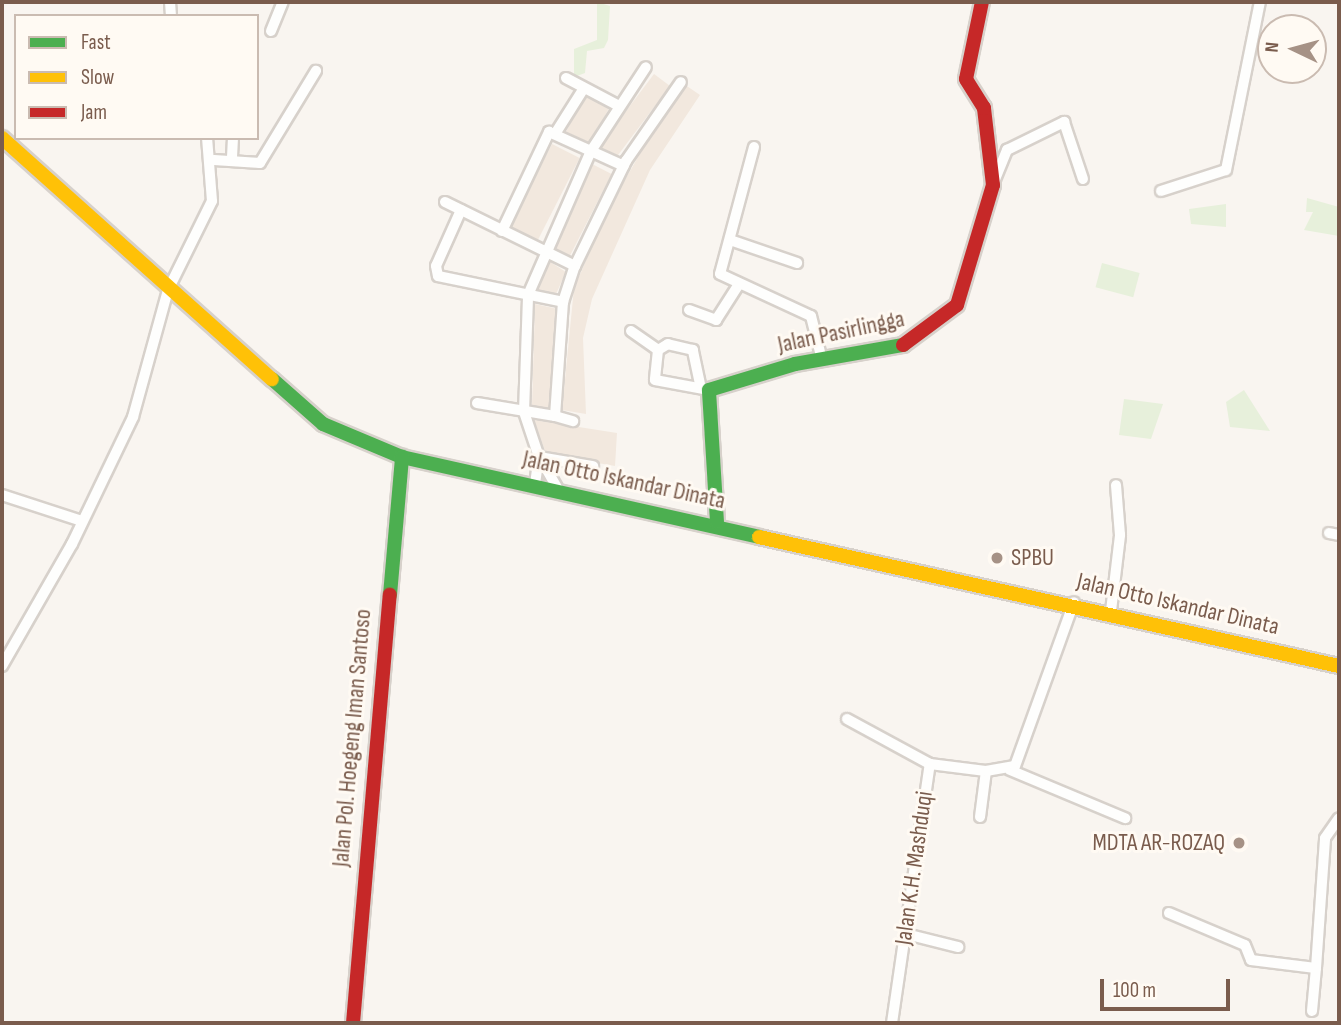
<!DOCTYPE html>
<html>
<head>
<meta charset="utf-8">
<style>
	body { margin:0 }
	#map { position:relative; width:1341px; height:1025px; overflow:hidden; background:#f9f5f0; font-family:"Sofia Sans Condensed",sans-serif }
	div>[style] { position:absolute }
	.residential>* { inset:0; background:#f2e8de; transform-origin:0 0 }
	.green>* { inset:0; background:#e7f0db; transform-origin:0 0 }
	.roads { filter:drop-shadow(2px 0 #d7d1cb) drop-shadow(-2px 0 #d7d1cb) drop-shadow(0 2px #d7d1cb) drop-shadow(0 -2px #d7d1cb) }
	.street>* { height:10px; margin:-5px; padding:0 5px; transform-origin:5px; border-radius:5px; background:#fefefd }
	.fast>* { height:14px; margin:-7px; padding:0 7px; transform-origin:7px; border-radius:7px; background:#4caf50 }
	.slow>* { height:14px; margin:-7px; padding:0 7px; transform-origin:7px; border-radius:7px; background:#ffc107 }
	.jam>* { height:14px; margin:-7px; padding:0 7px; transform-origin:7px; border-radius:7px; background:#c62828 }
	.dots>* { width:19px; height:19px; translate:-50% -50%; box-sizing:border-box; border:4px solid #fffaf3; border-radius:50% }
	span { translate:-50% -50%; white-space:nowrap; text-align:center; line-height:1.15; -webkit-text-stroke:6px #fffaf3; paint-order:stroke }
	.street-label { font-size:24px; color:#7a5c4d }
	.poi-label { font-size:24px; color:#7a5c4d }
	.left { translate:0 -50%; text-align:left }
	.right { translate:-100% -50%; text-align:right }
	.frame { position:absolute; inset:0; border:4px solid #7a5c4d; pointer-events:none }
	.legend { position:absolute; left:14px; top:14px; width:245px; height:126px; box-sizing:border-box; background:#fffaf3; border:2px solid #cabbb1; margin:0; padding:9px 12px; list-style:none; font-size:21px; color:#7a5c4d }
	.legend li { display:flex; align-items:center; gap:14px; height:35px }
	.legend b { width:35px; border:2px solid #cabbb1 }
	.north { position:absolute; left:1257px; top:14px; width:70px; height:70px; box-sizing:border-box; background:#fffaf3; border:2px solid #cabbb1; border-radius:50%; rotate:275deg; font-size:19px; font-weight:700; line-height:28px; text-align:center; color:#7a5c4d }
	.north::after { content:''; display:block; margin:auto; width:24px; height:32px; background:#a69286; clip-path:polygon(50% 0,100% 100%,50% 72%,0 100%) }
	.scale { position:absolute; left:1100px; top:979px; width:130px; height:32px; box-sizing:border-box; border:4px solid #7a5c4d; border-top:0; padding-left:9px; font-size:21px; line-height:24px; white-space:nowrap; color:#7a5c4d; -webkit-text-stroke:5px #fffaf3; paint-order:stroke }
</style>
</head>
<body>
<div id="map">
	<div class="residential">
		<i style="left:654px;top:74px;width:20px;height:91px;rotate:37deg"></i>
		<i style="clip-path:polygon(681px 82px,700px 95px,650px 170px,592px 299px,583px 338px,586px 414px,562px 410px,574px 288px,610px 206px)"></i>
		<i style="left:586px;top:94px;width:27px;height:43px;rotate:28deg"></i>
		<i style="left:552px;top:144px;width:31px;height:95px;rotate:27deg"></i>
		<i style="left:592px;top:164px;width:22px;height:93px;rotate:27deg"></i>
		<i style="clip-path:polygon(547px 260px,566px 272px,556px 294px,535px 291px)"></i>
		<i style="clip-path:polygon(535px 304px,558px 309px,550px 408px,532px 405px)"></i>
		<i style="clip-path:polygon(534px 420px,617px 433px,615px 466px,546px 454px)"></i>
	</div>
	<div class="green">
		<i style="clip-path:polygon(597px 2px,610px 6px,608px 40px,604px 48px,587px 51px,585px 73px,574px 77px,574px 49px,597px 40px)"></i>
		<i style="clip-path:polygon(1307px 198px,1339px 207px,1339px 236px,1304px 230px,1313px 212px,1306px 212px)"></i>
		<i style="clip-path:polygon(1226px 204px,1226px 227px,1191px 224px,1189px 209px)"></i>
		<i style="left:1102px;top:263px;width:39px;height:25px;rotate:15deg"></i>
		<i style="clip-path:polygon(1244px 390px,1270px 431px,1230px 427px,1226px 402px)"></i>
		<i style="clip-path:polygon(1124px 399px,1163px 404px,1151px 439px,1119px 435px)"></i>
	</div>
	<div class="roads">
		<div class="street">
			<i style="left:170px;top:2px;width:14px;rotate:86deg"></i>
			<i style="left:271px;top:31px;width:31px;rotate:-68deg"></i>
			<i style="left:566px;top:78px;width:60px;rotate:27.8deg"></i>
			<i style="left:555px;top:134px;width:54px;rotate:-57.8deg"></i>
			<i style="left:754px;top:147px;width:131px;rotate:105deg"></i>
			<i style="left:720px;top:274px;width:100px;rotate:24.8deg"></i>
			<i style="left:811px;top:316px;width:45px;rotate:76deg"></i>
			<i style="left:232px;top:157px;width:19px;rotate:-87deg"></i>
			<i style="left:214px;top:160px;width:46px;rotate:3.7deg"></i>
			<i style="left:260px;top:163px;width:108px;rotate:-58.7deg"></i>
			<i style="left:994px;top:182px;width:35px;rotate:-68deg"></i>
			<i style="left:1007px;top:150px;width:64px;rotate:-26.2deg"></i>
			<i style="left:1064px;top:122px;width:60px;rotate:71.6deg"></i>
			<i style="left:1161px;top:191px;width:68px;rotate:-17.9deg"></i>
			<i style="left:1226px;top:170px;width:171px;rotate:-78.6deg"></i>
			<i style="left:445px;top:202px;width:145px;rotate:26.2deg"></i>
			<i style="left:461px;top:210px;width:61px;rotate:114.1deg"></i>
			<i style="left:436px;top:266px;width:10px;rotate:79deg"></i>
			<i style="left:438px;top:276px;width:128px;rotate:11.7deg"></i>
			<i style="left:502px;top:231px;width:110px;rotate:-64.6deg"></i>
			<i style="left:549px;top:132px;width:82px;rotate:24.4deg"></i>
			<i style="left:730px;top:240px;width:71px;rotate:18.9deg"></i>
			<i style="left:689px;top:310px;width:29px;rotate:20deg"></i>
			<i style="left:716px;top:320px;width:43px;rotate:-57.4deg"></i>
			<i style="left:631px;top:331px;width:33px;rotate:35deg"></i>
			<i style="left:700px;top:384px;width:35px;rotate:-102deg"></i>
			<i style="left:693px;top:350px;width:26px;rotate:-167deg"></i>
			<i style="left:668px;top:344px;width:12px;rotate:149deg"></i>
			<i style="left:658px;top:350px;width:30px;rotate:96deg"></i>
			<i style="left:655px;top:380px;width:55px;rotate:10.5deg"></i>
			<i style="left:477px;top:403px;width:79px;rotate:9.5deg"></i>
			<i style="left:555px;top:416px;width:114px;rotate:-86deg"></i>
			<i style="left:563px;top:302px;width:38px;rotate:-72deg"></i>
			<i style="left:575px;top:266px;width:117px;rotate:-64.1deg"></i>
			<i style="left:626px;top:161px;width:96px;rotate:-55.2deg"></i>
			<i style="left:555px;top:416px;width:19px;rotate:16deg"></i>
			<i style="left:539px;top:457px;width:55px;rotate:9.5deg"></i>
			<i style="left:540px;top:458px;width:34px;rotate:60deg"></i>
			<i style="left:535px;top:484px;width:27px;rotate:-82deg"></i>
			<i style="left:539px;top:457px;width:47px;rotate:-108.4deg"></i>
			<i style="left:524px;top:412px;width:117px;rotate:-88deg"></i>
			<i style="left:528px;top:295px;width:157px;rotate:-66.4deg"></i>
			<i style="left:591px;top:151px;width:100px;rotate:-56.8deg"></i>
			<i style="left:2px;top:495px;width:84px;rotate:18deg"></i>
			<i style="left:1329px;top:533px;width:10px;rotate:11deg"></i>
			<i style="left:1111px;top:611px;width:77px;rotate:-83.2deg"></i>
			<i style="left:1120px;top:535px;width:50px;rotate:-94.6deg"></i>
			<i style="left:2px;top:666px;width:141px;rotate:-60.2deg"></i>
			<i style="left:72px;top:544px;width:141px;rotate:-64.3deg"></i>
			<i style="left:133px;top:417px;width:132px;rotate:-74.6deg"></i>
			<i style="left:168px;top:290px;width:99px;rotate:-63.7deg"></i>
			<i style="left:212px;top:201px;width:63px;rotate:-94.5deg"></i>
			<i style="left:847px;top:719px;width:94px;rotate:28.5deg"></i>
			<i style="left:1010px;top:770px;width:125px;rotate:22.7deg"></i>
			<i style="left:980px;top:817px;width:46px;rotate:-82.6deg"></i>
			<i style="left:1169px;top:913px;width:82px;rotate:22.8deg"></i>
			<i style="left:1245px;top:945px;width:16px;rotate:68deg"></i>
			<i style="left:1251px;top:960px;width:65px;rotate:7deg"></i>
			<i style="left:1316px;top:968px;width:130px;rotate:-86deg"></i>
			<i style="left:1325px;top:838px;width:24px;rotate:-55deg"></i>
			<i style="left:906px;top:934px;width:54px;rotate:14deg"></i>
			<i style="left:1312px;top:1011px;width:43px;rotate:-84.7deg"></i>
			<i style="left:892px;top:1023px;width:262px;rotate:-81.7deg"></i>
			<i style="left:930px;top:764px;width:56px;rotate:7.1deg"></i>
			<i style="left:986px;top:771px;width:29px;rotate:-10deg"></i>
			<i style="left:1015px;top:766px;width:174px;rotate:-70.2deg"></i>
		</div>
		<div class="fast">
			<i style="left:272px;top:379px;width:68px;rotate:41.4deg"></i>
			<i style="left:323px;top:424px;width:86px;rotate:22.7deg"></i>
			<i style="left:402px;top:457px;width:366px;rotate:12.6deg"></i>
			<i style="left:717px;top:522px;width:132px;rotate:-93.5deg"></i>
			<i style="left:709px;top:390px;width:90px;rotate:-16.8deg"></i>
			<i style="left:795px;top:364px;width:110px;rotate:-10deg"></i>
			<i style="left:390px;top:595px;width:139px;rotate:-85deg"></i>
		</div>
		<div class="slow">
			<i style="left:2px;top:138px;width:362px;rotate:41.8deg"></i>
			<i style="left:759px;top:537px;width:594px;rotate:12.54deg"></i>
		</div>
		<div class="jam">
			<i style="left:903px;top:345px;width:67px;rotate:-36.5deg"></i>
			<i style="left:957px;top:305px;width:125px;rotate:-73.3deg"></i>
			<i style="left:993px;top:185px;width:78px;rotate:-96.7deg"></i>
			<i style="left:984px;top:108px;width:34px;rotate:-122deg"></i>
			<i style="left:966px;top:79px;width:79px;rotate:-78.3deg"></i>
			<i style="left:353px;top:1023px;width:430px;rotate:-85.1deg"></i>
		</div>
	</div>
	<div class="dots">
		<i style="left:997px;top:558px;background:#a69286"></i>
		<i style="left:1239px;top:843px;background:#a69286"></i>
	</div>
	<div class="street-label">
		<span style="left:841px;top:332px;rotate:-12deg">Jalan Pasirlingga</span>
		<span style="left:624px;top:480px;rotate:12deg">Jalan Otto Iskandar Dinata</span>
		<span style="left:1178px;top:604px;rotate:13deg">Jalan Otto Iskandar Dinata</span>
		<span style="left:352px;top:738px;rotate:-85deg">Jalan Pol. Hoegeng Iman Santoso</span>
		<span style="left:914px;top:868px;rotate:-82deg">Jalan K.H. Mashduqi</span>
	</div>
	<div class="poi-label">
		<span class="left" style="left:1011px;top:558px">SPBU</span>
		<span class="right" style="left:1225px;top:843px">MDTA AR-ROZAQ</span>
	</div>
	<div class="frame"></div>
	<ul class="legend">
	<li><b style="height:9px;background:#4caf50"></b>Fast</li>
	<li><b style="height:9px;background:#ffc107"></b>Slow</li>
	<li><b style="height:9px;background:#c62828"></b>Jam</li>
	</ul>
	<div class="north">N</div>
	<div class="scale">100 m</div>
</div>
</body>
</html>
